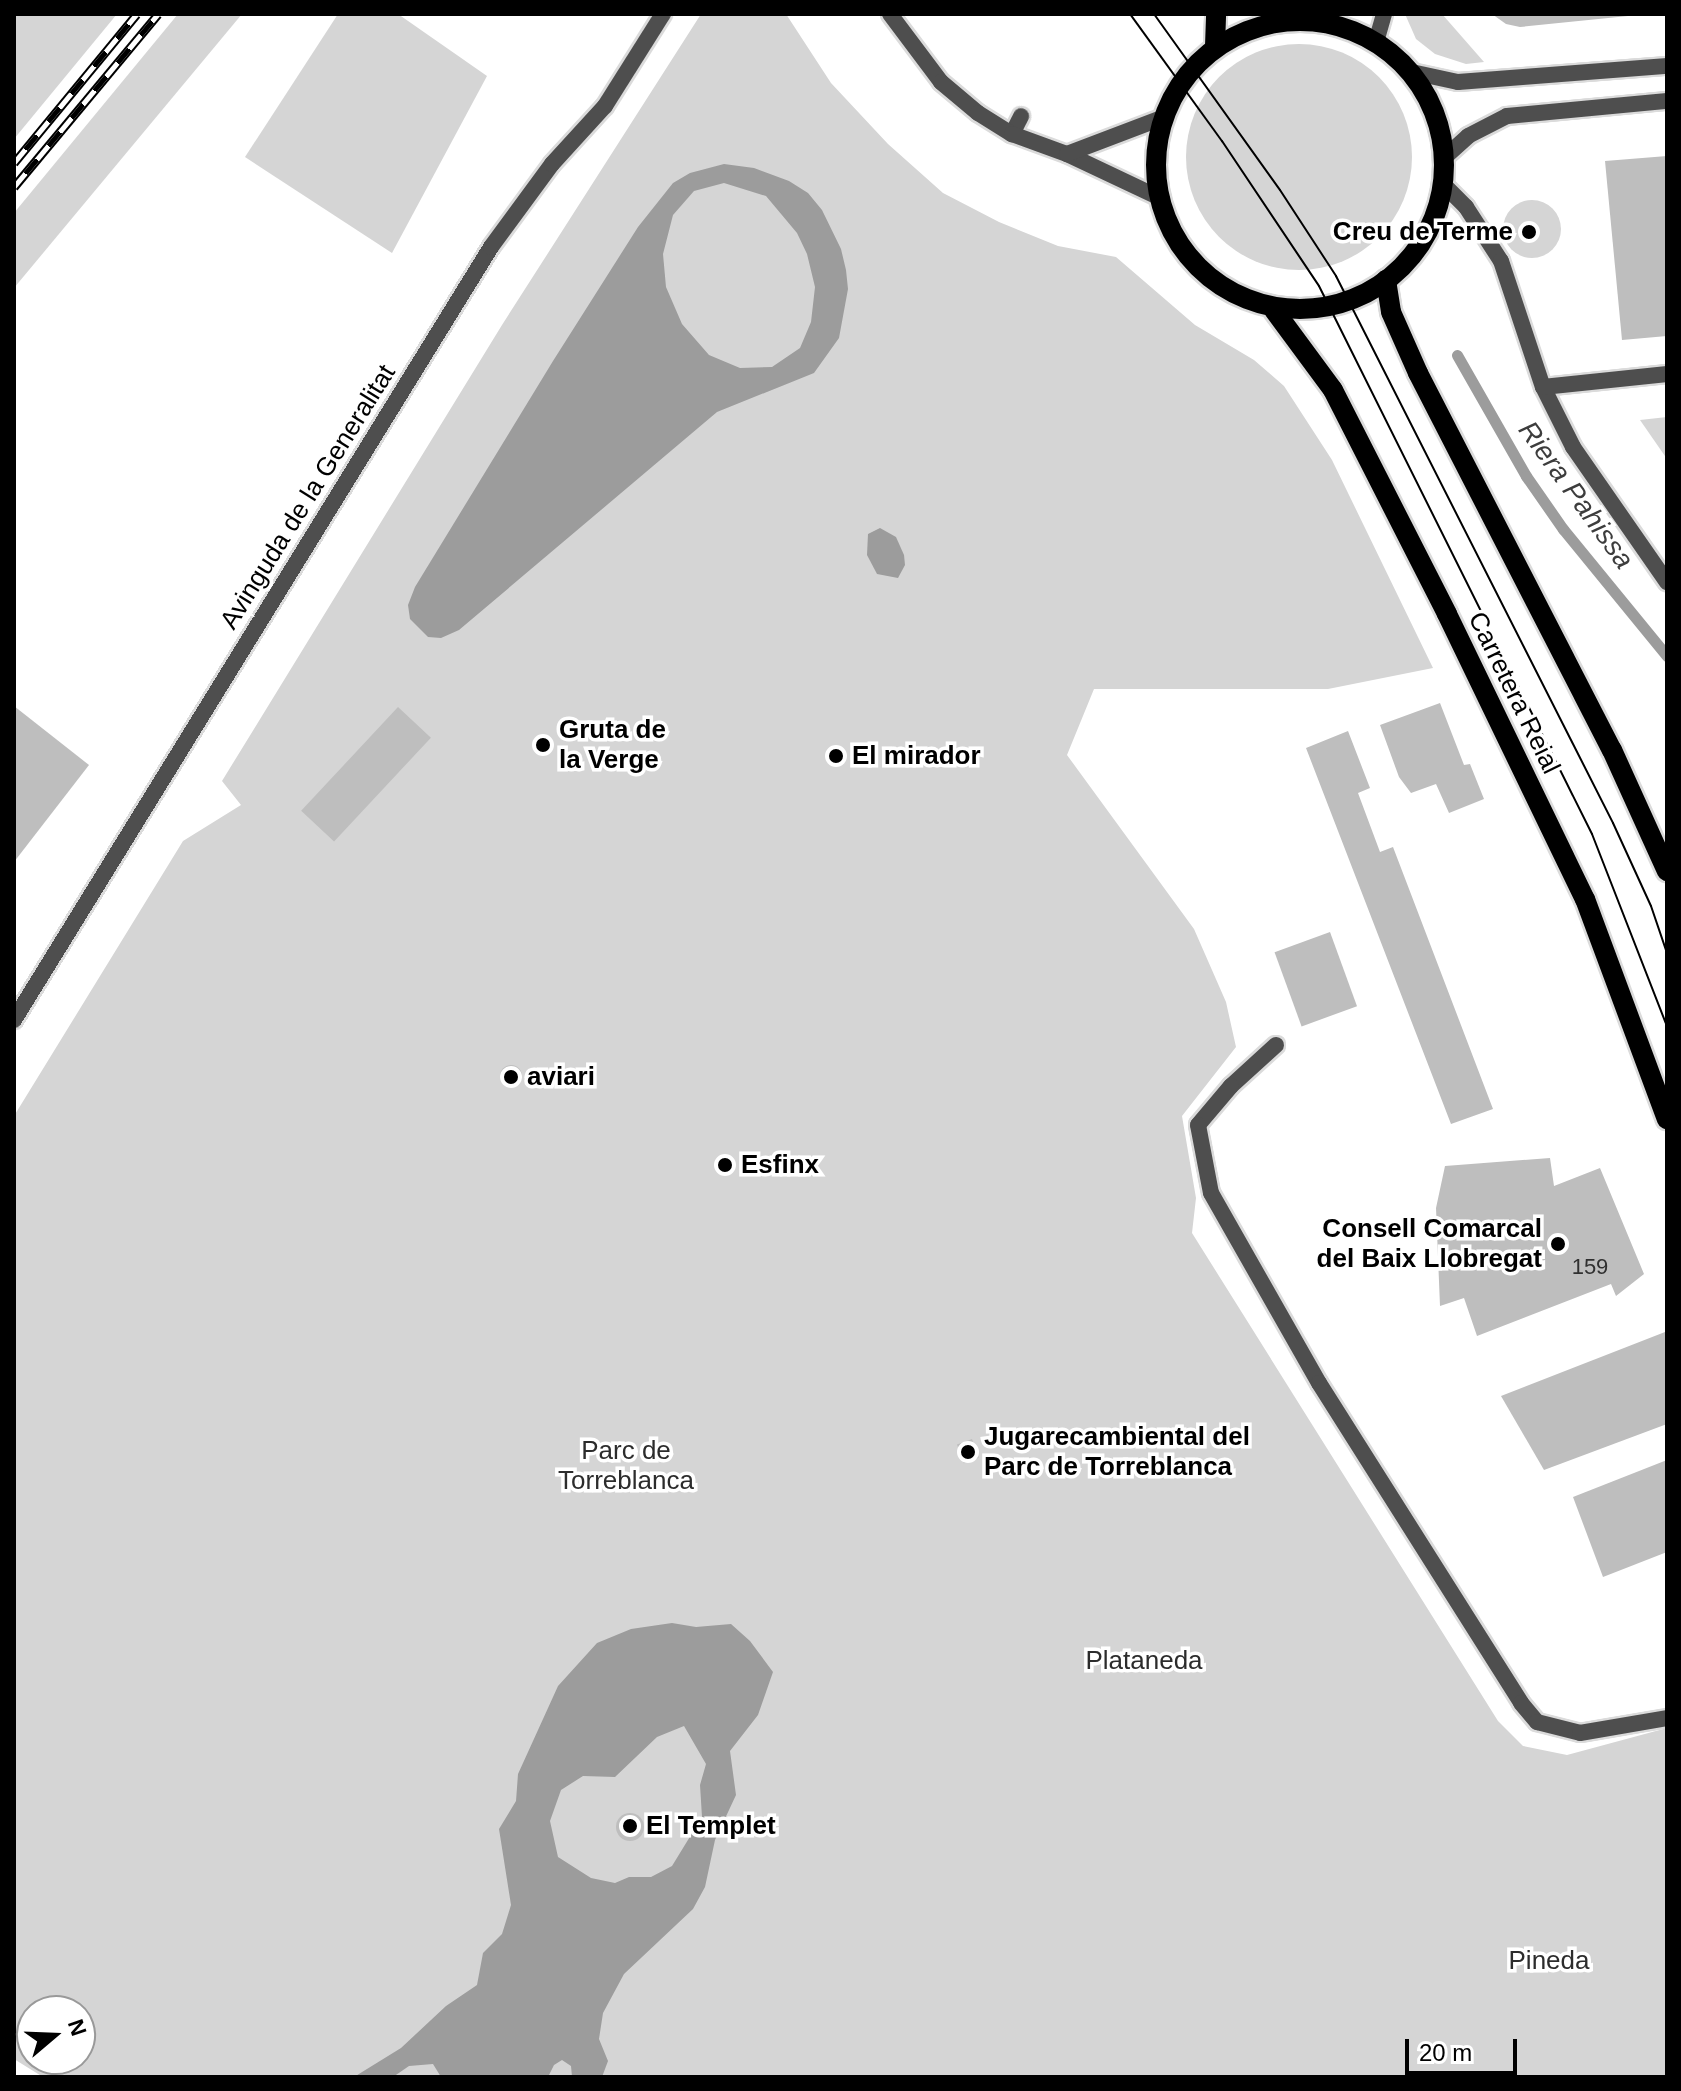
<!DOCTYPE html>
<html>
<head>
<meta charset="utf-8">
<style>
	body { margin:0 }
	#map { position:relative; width:1681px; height:2091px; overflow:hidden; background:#fff; font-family:Arial,sans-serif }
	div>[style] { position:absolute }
	.green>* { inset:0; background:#d5d5d5 }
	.round { border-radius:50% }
	.water>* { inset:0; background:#9c9c9c }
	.stream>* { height:11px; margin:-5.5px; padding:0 5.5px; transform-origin:5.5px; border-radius:5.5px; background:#9c9c9c }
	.building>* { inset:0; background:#bebebe; transform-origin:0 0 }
	.roads { filter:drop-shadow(2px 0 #dbdbdb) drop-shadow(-2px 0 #dbdbdb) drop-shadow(0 2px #dbdbdb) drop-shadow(0 -2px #dbdbdb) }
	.service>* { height:16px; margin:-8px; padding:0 8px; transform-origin:8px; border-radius:8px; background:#4e4e4e }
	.minor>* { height:16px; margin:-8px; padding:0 8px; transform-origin:8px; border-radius:8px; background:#4e4e4e }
	.tertiary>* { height:16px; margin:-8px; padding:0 8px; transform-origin:8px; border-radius:8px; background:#4e4e4e }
	.primary>* { height:20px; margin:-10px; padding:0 10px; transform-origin:10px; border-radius:10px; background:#000 }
	.primary>.ring { margin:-10px; padding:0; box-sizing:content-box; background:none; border:20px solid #000; border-radius:50% }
	.tram>* { height:2px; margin:-1px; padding:0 1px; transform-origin:1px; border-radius:1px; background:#000 }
	.rail>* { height:9px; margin-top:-4.5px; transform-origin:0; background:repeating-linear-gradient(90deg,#fff 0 18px,#000 0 36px); box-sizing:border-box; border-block:2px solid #000 }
	.dots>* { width:22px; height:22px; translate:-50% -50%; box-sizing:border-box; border:4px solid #fff; border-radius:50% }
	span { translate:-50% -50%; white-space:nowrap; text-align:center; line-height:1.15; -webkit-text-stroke:7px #fff; paint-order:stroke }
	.number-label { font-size:22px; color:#303030 }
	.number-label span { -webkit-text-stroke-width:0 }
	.poi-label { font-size:26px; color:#000; font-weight:700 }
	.right { translate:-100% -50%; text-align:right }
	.left { translate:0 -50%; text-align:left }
	.street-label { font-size:26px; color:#000 }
	.park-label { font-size:26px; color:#2c2c2c }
	.water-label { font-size:28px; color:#3d3d3d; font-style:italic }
	.frame { position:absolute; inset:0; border:16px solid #000; pointer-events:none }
	.north { position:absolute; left:16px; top:1995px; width:80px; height:80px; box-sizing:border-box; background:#fff; border:2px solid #999; border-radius:50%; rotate:71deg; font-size:22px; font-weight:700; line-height:32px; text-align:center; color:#000 }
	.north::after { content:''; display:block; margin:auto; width:28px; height:36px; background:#000; clip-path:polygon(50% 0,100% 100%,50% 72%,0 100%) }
	.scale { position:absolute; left:1405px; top:2039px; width:112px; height:36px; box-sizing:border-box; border:4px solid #000; border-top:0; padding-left:10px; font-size:24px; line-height:28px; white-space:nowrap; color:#000; -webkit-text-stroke:6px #fff; paint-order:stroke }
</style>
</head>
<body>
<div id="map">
	<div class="green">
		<i style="clip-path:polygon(14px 14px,117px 14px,14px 139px)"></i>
		<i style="clip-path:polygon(178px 14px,242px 14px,14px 288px,14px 213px)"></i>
		<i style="clip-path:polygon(338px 14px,398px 14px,487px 76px,392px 253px,245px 157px)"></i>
		<i style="clip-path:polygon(evenodd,701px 14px,786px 14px,831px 83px,888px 144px,943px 193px,999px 222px,1058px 246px,1116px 257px,1195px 325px,1254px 360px,1284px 386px,1332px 460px,1433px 668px,1328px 689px,1094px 689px,1067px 755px,1194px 929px,1226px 1002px,1236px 1047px,1182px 1116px,1196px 1198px,1192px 1233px,1498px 1721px,1523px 1746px,1567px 1755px,1667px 1728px,1667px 2077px,43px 2077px,14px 2059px,14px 1116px,183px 841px,241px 805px,222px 781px,502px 325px,701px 14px,32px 2011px,80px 2011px,80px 2059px,32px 2059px,32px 2011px)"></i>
		<i style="clip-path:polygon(1405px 14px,1442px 14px,1484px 62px,1466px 64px,1435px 54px,1416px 39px)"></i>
		<i class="round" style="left:1186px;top:44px;width:226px;height:226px"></i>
		<i class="round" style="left:1503px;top:200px;width:58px;height:58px"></i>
		<i style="clip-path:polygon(1667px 417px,1667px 459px,1640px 420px)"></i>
	</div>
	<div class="water">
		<i style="clip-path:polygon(evenodd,724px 164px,754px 168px,789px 181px,808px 193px,822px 210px,841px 249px,846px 270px,848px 289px,839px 338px,814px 373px,717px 412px,459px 630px,441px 638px,428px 637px,410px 619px,408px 605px,415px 587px,553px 361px,638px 227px,673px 183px,690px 173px,724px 164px,724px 183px,766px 196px,797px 233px,807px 254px,815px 287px,811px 322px,800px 348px,772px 367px,740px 368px,709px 355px,682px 324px,666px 287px,663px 254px,673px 215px,694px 191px,724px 183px)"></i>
		<i style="clip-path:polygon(880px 528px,896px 537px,904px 555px,905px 565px,898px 578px,877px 574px,867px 555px,868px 534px)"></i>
		<i style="clip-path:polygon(evenodd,672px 1623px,696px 1627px,731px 1624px,750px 1641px,773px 1672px,758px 1715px,730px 1751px,736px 1795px,715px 1840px,705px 1887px,693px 1909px,624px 1974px,603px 2013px,599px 2039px,608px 2061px,602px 2077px,572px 2077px,571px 2066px,562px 2060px,554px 2065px,548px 2077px,441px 2077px,433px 2064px,409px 2066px,393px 2077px,354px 2077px,401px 2048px,446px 2006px,477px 1985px,483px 1953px,502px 1934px,511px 1905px,499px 1829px,516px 1801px,518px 1774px,558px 1686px,597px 1643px,631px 1629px,672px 1623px,684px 1726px,706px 1764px,700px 1785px,702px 1817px,672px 1866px,651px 1877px,629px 1877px,615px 1883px,591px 1878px,558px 1857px,550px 1821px,561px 1790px,583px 1776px,615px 1777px,657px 1737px,684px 1726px)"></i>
	</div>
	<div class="stream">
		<i style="left:1457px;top:355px;width:139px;rotate:60.3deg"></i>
		<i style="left:1526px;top:476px;width:65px;rotate:55.1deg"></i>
		<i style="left:1563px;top:529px;width:164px;rotate:50.7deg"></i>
	</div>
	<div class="building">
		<i style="clip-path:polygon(1492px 14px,1628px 14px,1628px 16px,1520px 27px,1506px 24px)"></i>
		<i style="clip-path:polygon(1667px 156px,1667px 336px,1622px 340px,1605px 161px)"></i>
		<i style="clip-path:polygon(1440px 703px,1464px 765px,1470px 764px,1484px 799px,1449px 813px,1436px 784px,1411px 793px,1399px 777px,1380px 725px)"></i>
		<i style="clip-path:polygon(14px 706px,89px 765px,14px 862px)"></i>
		<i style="left:398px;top:707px;width:45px;height:142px;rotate:43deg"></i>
		<i style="clip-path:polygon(1348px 731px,1370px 788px,1358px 793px,1380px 852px,1393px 847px,1493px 1109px,1451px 1124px,1306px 748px)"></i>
		<i style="left:1330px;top:932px;width:79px;height:59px;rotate:70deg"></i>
		<i class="round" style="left:500px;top:1065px;width:22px;height:22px"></i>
		<i style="clip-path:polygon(1550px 1158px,1554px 1186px,1600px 1168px,1644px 1274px,1616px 1296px,1611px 1284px,1477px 1336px,1464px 1298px,1440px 1306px,1436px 1208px,1445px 1166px)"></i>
		<i style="clip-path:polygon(1665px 1332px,1667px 1424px,1544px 1470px,1501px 1396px)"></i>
		<i style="left:972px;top:1439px;width:20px;height:16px;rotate:70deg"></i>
		<i style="clip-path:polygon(1667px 1460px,1667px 1552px,1603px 1577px,1573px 1497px)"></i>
		<i class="round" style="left:616px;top:1813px;width:28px;height:28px"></i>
	</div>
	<div class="roads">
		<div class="service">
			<i style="left:1012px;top:134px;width:20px;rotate:-63deg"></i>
			<i style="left:1276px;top:1045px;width:61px;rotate:137.7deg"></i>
			<i style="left:1231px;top:1086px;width:51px;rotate:130.2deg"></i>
			<i style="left:1198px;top:1125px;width:69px;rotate:79.2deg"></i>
			<i style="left:1211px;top:1193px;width:219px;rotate:60.4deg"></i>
			<i style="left:1319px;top:1383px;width:378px;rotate:57.7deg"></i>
			<i style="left:1521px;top:1703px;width:25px;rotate:50deg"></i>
			<i style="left:1537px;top:1722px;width:44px;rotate:14.3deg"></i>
			<i style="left:1580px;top:1733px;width:88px;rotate:-9.8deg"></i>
		</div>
		<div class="minor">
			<i style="left:890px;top:14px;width:85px;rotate:53.1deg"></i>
			<i style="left:941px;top:82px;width:48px;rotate:40deg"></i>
			<i style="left:978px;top:113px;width:40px;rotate:32deg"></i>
			<i style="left:1012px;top:134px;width:59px;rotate:20deg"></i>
			<i style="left:1067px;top:154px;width:105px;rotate:25.3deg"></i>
			<i style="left:1376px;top:42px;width:29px;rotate:-74deg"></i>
			<i style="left:1067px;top:154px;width:102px;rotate:-20.8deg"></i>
			<i style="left:1445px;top:186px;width:30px;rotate:45deg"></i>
			<i style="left:1466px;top:207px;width:64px;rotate:57.1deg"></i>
			<i style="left:1501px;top:261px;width:133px;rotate:71.6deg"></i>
			<i style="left:1543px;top:387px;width:67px;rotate:63.4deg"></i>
			<i style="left:1573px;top:447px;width:165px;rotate:55.2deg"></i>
			<i style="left:1543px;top:387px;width:125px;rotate:-6deg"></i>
			<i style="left:14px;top:1020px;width:908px;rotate:-58.32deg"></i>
			<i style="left:491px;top:247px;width:103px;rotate:-53.7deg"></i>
			<i style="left:552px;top:164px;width:79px;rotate:-47.6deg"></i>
			<i style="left:605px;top:106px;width:109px;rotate:-57.8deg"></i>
		</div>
		<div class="tertiary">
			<i style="left:1407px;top:71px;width:52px;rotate:12.2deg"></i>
			<i style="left:1458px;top:82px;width:210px;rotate:-4.4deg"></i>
			<i style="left:1445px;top:157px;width:31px;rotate:-42deg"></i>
			<i style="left:1468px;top:136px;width:44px;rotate:-27.1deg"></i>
			<i style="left:1507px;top:116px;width:161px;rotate:-5.4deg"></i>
		</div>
		<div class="primary">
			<i class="ring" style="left:1156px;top:21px;width:268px;height:268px"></i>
			<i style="left:1215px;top:46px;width:32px;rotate:-88deg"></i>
			<i style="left:1386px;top:280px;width:32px;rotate:81deg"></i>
			<i style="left:1391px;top:312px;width:67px;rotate:66.1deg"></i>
			<i style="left:1418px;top:373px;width:424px;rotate:62.8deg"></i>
			<i style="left:1612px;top:750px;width:133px;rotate:65.6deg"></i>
			<i style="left:1274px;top:310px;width:99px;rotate:53.6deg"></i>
			<i style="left:1333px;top:390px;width:251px;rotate:63deg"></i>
			<i style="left:1447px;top:614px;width:317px;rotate:64.2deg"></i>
			<i style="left:1585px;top:899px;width:235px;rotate:69.6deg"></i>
		</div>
	</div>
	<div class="tram">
		<i style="left:1130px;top:14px;width:157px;rotate:54.1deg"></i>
		<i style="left:1222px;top:141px;width:174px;rotate:56.2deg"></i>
		<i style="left:1319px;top:286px;width:612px;rotate:63.52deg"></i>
		<i style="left:1592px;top:834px;width:206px;rotate:68.7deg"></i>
		<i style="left:1154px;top:14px;width:216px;rotate:54.4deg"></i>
		<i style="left:1280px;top:190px;width:103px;rotate:56.9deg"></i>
		<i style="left:1336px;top:276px;width:613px;rotate:63.14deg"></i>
		<i style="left:1613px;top:823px;width:91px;rotate:65.4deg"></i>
		<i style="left:1651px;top:906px;width:50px;rotate:71.2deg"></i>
	</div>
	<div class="rail">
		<i style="left:14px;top:163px;width:193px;rotate:-50.5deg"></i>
		<i style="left:14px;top:187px;width:225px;rotate:-50.2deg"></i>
	</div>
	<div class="dots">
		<i style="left:1529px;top:232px;background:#000"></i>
		<i style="left:543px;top:745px;background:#000"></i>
		<i style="left:836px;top:756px;background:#000"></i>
		<i style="left:511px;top:1077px;background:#000"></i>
		<i style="left:725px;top:1165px;background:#000"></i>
		<i style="left:1558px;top:1244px;background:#000"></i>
		<i style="left:968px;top:1452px;background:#000"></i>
		<i style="left:630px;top:1826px;background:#000"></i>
	</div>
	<div class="number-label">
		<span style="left:1590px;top:1267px">159</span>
	</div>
	<div class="poi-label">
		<span class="right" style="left:1513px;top:232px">Creu de Terme</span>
		<span class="left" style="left:559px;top:745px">Gruta de<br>la Verge</span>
		<span class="left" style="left:852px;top:756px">El mirador</span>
		<span class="left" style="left:527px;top:1077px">aviari</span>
		<span class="left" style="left:741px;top:1165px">Esfinx</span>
		<span class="right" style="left:1542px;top:1244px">Consell Comarcal<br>del Baix Llobregat</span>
		<span class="left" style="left:984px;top:1452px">Jugarecambiental del<br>Parc de Torreblanca</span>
		<span class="left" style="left:646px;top:1826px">El Templet</span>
	</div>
	<div class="street-label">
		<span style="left:308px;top:497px;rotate:-58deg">Avinguda de la Generalitat</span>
		<span style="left:1514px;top:693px;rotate:64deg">Carretera Reial</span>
	</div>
	<div class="park-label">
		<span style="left:626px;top:1466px">Parc de<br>Torreblanca</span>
		<span style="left:1144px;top:1661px">Plataneda</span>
		<span style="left:1549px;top:1961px">Pineda</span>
	</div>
	<div class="water-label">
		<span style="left:1576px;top:495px;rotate:54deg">Riera Pahissa</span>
	</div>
	<div class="frame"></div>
	<div class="north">N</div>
	<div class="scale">20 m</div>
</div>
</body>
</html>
